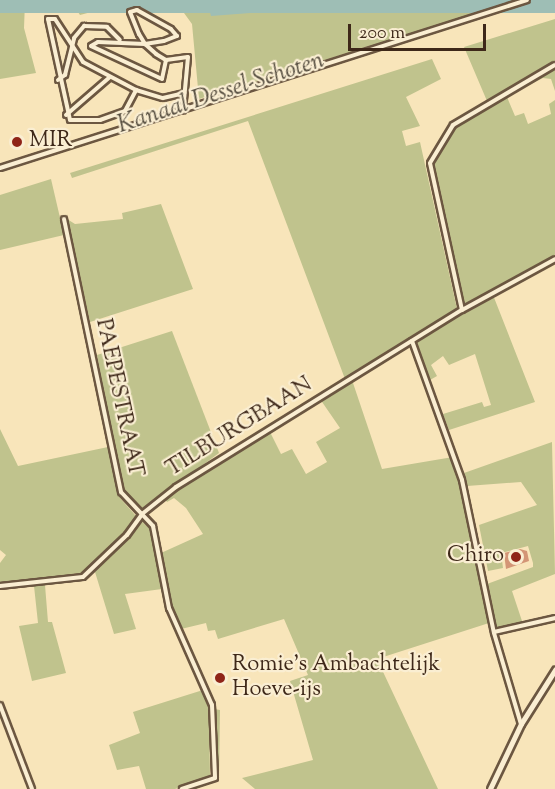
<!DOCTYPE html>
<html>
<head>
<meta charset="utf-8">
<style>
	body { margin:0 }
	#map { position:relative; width:555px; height:789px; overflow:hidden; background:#f8e5ba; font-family:"Sorts Mill Goudy",serif }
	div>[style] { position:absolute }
	.green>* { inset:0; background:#c0c38d }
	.water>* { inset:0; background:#9ebeb5; transform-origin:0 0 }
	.building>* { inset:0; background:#d39576 }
	.roads { filter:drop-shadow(2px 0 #6c5741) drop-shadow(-2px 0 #6c5741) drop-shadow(0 2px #6c5741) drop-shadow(0 -2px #6c5741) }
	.minor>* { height:4px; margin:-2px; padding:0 2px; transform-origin:2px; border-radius:2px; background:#faeed2 }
	.tertiary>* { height:4.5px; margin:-2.25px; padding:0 2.25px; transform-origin:2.25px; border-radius:2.25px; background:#faeed2 }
	.dots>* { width:16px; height:16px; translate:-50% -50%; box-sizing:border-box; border:3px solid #faeed2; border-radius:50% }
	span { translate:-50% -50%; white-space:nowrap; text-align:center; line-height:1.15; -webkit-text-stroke:4.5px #faeed2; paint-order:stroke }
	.poi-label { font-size:22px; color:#3e2819 }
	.left { translate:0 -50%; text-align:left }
	.right { translate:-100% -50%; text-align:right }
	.street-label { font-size:22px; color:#3e2819 }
	.water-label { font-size:24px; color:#564e40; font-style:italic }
	.scale { position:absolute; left:348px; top:24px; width:138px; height:27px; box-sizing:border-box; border:3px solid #3e2819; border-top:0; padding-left:8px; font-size:18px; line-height:21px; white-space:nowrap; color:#3e2819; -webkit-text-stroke:4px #faeed2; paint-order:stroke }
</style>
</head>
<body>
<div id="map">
	<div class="green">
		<i style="clip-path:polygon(0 0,32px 0,25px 2px,24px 28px,36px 73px,0 79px)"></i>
		<i style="clip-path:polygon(70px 0,118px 0,114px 6px,80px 15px)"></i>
		<i style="clip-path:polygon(161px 0,207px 1px,518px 0,199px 99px,192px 24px,184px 13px)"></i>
		<i style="clip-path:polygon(555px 19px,555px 91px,551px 79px,543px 78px,519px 90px,516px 84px,487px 101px,464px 47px)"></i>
		<i style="clip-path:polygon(432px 59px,441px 79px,406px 97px,420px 126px,402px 131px,406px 146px,420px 142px,457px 309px,345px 379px,248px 121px,72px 178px,70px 173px)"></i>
		<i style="clip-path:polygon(507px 97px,515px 116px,524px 113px,528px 124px,551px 114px,549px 104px,555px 100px,555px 256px,464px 305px,432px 165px,453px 128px)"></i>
		<i style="clip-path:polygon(51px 179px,64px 235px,0 250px,0 195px)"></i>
		<i style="clip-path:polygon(161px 204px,193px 289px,90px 322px,67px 219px,75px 224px,123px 219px,122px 213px)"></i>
		<i style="clip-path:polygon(493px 295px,535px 402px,449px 430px,443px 414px,482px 402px,484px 407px,491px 405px,475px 354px,449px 365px,443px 356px,431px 365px,437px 376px,430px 380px,415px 343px)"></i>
		<i style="clip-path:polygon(172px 331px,219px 453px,141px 511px,122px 489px,97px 355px)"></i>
		<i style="clip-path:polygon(352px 380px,382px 469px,453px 457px,489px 623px,377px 659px,438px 789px,255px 789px,242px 778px,313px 760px,290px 681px,308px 675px,284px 619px,218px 639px,215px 630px,208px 631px,206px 623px,181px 629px,167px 591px,161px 553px,203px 534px,186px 508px,174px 498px,167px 502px,164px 498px,269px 430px,281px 454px,292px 449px,306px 474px,327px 462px,316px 442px,340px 428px,320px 399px)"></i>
		<i style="clip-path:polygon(0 429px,18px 466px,108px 447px,120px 498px,136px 516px,126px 533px,81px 573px,0 583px,0 563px,6px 555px,0 550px)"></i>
		<i style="clip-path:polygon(552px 442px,555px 574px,512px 591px,523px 624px,496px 629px,487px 584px,533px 567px,533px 563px,528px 546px,501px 553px,503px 568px,488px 571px,479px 525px,537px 505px,521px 482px,467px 486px,464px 473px)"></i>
		<i style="clip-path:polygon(140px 520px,151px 530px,162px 589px,125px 594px,136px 629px,114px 634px,95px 572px)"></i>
		<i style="clip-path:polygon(45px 585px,48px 622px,52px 622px,66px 673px,32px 681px,19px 626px,38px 623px,34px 586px)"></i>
		<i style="clip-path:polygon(203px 690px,209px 709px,210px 777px,175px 789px,146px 789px,139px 766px,117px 770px,109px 745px,140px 733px,133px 712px)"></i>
		<i style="clip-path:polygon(214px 709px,220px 710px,219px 777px,217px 776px)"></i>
	</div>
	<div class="water">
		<i style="clip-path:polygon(263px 0,250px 13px,211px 16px,207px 1px)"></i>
		<i style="left:555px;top:0;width:13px;height:583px;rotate:90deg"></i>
	</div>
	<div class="building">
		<i style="clip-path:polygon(520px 549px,527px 551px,529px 561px,506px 569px,504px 553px)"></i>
	</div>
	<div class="roads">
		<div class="minor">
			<i style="left:166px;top:60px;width:19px;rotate:102deg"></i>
			<i style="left:162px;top:79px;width:78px;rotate:-155.1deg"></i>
			<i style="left:91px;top:46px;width:8px;rotate:-30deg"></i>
			<i style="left:98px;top:42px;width:47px;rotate:2.4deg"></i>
			<i style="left:145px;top:44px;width:19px;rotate:-9deg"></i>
			<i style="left:164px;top:41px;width:14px;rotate:-21deg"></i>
			<i style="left:177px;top:36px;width:9px;rotate:-131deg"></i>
			<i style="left:171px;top:29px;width:39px;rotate:-151deg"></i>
			<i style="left:137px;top:10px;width:7px;rotate:164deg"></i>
			<i style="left:130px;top:12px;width:24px;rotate:68deg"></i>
			<i style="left:139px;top:34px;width:12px;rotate:59deg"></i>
			<i style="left:145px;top:44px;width:15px;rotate:42deg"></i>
			<i style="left:156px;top:54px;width:12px;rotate:31deg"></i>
			<i style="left:166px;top:60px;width:22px;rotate:-8deg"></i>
			<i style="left:188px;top:57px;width:54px;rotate:95.3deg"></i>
			<i style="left:58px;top:80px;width:9px;rotate:-36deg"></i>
			<i style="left:65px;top:75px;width:38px;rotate:-76deg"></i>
			<i style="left:74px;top:38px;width:16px;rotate:-50deg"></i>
			<i style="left:84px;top:26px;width:23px;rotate:2deg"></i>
			<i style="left:107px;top:27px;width:18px;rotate:45deg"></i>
			<i style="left:136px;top:90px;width:60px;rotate:-152.2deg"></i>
			<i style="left:83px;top:62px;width:51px;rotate:-123.1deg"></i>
			<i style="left:55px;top:19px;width:7px;rotate:180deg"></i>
			<i style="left:48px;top:19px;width:103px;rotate:77.7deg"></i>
			<i style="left:70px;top:120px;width:30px"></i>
			<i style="left:100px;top:120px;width:27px;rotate:-20deg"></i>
			<i style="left:125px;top:111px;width:24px;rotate:-62deg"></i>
			<i style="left:136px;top:90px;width:28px;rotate:17deg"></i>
			<i style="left:163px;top:98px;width:22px;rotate:-13deg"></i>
			<i style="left:66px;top:115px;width:58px;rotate:-40.8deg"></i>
			<i style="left:0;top:168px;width:553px;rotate:-17.68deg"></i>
			<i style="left:64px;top:219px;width:279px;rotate:78.2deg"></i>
			<i style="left:121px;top:492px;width:47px;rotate:46.7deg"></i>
			<i style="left:153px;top:526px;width:84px;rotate:79deg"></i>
			<i style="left:169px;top:608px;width:106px;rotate:66.1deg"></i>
			<i style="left:212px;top:705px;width:73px;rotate:87.6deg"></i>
			<i style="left:215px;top:778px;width:35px;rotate:162deg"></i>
			<i style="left:462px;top:310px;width:150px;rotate:-102.3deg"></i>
			<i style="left:430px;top:163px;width:44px;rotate:-58.8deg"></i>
			<i style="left:453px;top:125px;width:118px;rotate:-30.5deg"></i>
			<i style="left:412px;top:341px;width:148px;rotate:70.2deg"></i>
			<i style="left:462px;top:480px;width:156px;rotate:78.2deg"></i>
			<i style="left:494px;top:633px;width:95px;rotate:73.5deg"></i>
			<i style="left:0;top:586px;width:83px;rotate:-6.2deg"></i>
			<i style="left:83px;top:577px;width:61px;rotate:-43.7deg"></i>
			<i style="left:127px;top:535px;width:26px;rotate:-54deg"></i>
			<i style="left:142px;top:514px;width:43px;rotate:-38.5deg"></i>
			<i style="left:176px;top:487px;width:336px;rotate:-31.8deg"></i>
			<i style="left:462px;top:310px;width:106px;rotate:-28.7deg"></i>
			<i style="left:494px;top:632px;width:63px;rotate:-12.9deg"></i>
			<i style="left:0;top:705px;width:90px;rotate:69.1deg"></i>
		</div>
		<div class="tertiary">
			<i style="left:490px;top:789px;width:72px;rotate:-64.5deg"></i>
			<i style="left:521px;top:724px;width:64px;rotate:-57.8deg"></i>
		</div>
	</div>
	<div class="dots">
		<i style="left:17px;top:142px;background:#8f2418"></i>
		<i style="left:516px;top:557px;background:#8f2418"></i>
		<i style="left:220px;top:678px;background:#8f2418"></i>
	</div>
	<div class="poi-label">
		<span class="left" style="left:29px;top:142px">MIR</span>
		<span class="right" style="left:504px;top:557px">Chiro</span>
		<span class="left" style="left:232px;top:678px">Romie's Ambachtelijk<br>Hoeve-ijs</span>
	</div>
	<div class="street-label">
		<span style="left:118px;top:398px;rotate:78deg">PAEPESTRAAT</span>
		<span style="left:240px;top:428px;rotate:-32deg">TILBURGBAAN</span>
	</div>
	<div class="water-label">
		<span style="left:221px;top:94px;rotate:-18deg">Kanaal Dessel-Schoten</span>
	</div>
	<div class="scale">200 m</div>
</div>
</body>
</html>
